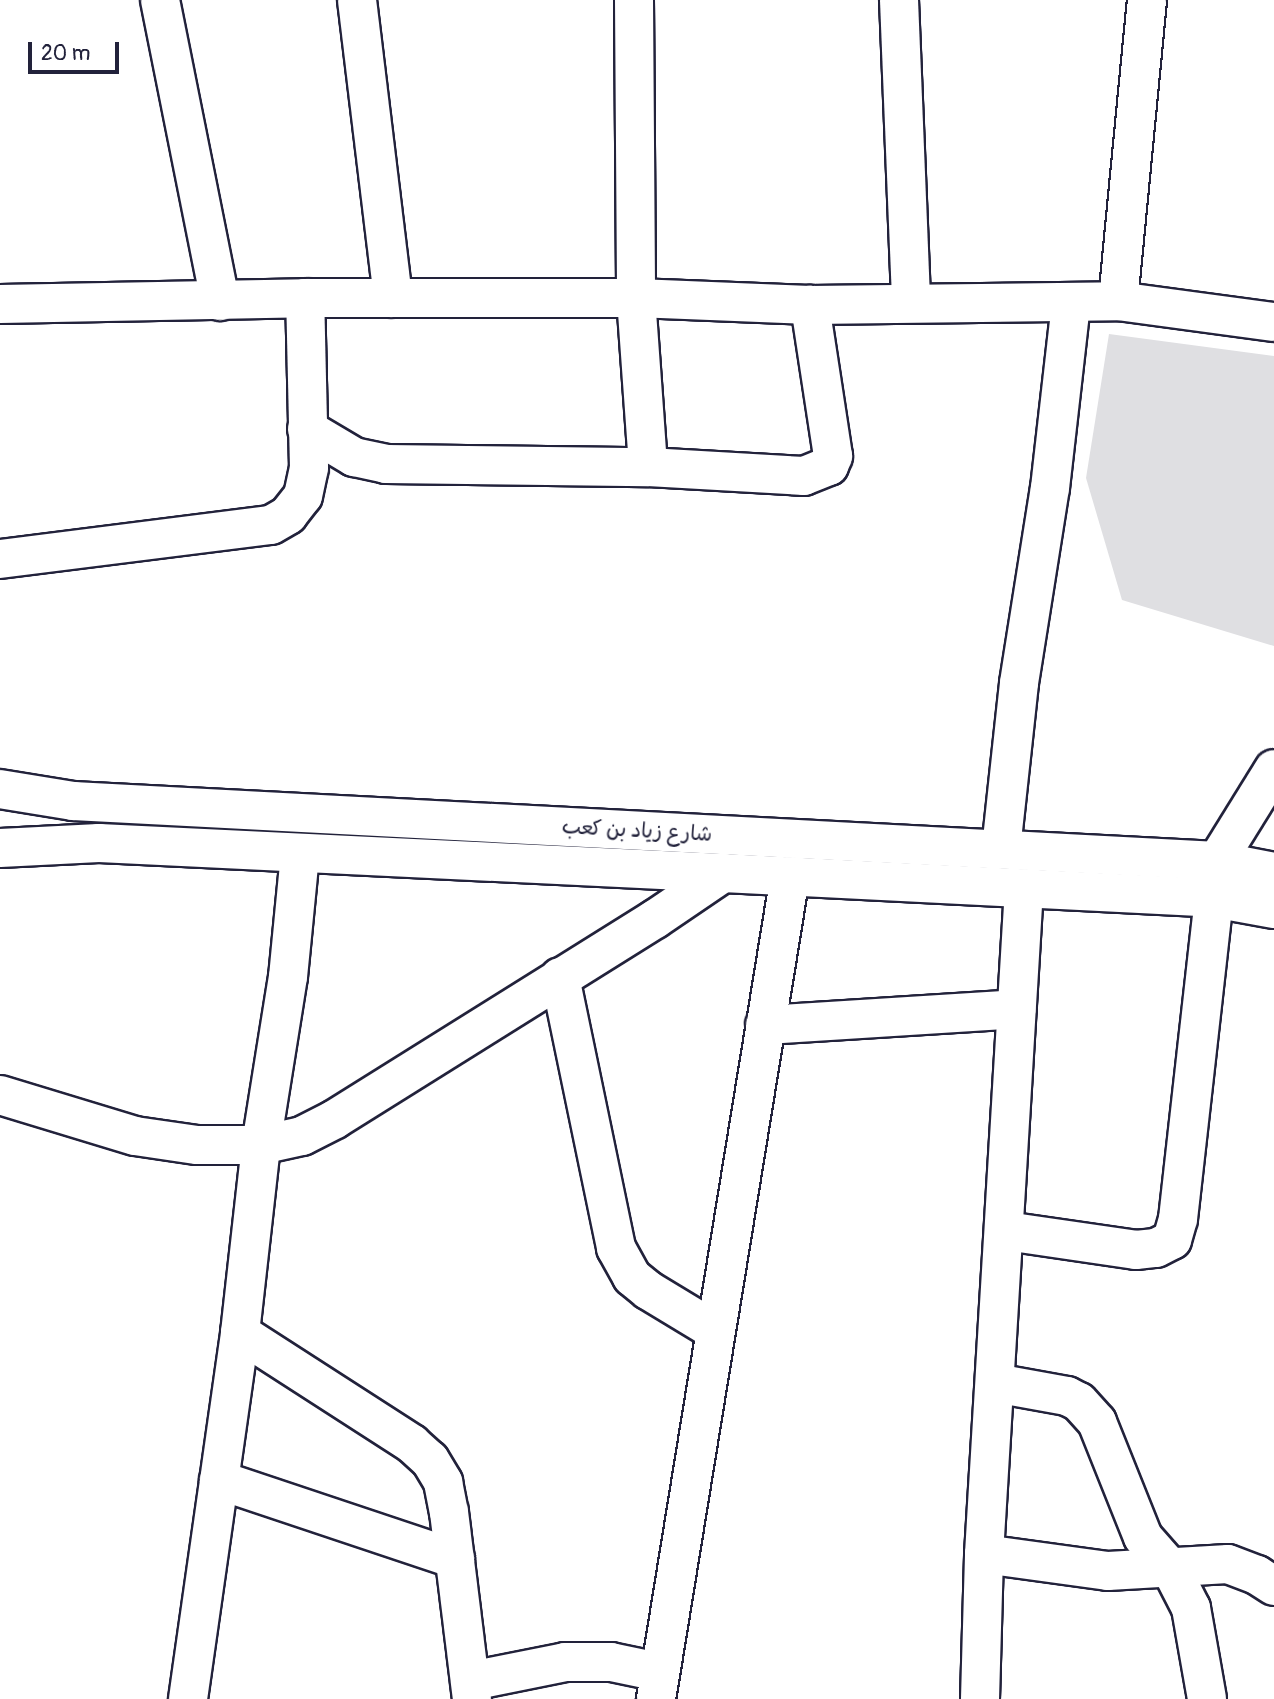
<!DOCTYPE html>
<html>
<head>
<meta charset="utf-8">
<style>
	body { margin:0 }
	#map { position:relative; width:1274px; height:1699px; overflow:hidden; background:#fff; font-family:Pangolin,"Playpen Sans Arabic",sans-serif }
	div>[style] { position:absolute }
	.green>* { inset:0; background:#dfdfe2 }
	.roads { filter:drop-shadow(2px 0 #22223b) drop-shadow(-2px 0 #22223b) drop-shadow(0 2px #22223b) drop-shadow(0 -2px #22223b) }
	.minor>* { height:38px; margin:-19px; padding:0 19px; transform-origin:19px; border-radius:19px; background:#fff }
	.highway>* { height:38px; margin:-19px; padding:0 19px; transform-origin:19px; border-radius:19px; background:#fff }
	span { translate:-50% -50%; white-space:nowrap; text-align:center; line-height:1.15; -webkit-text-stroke:6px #fff; paint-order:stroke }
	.street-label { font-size:21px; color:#22223b }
	.scale { position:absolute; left:28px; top:42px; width:91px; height:32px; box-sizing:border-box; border:4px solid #22223b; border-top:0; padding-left:9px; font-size:21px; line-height:24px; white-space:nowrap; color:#22223b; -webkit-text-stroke:5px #fff; paint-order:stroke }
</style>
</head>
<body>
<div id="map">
	<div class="green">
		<i style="clip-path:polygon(1109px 334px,1274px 356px,1274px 646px,1122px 600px,1086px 478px)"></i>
	</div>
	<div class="roads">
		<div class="minor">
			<i style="left:160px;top:0;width:307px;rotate:78.7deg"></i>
			<i style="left:357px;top:0;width:300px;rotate:83.1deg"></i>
			<i style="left:634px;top:0;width:298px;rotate:89.6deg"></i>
			<i style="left:636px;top:298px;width:169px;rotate:85.9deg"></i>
			<i style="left:899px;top:0;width:301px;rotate:87.7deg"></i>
			<i style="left:1118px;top:301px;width:302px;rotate:-84.5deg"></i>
			<i style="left:0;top:304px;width:305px;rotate:-1.1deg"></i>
			<i style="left:305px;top:298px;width:331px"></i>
			<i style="left:636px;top:298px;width:174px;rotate:2.3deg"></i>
			<i style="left:810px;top:305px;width:308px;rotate:-0.7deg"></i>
			<i style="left:1118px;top:301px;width:157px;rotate:7.7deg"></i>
			<i style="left:307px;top:429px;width:55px;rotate:30.8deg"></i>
			<i style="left:354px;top:457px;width:33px;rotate:12deg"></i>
			<i style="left:386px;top:464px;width:262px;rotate:0.7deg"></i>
			<i style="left:648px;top:467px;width:156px;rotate:3.3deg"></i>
			<i style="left:804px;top:476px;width:27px;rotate:-22deg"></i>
			<i style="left:829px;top:466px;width:11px;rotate:-68deg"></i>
			<i style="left:833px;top:456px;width:153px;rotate:-98.7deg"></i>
			<i style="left:0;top:559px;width:273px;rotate:-7.2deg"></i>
			<i style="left:271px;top:525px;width:20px;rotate:-30deg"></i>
			<i style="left:288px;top:515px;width:24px;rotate:-52deg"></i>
			<i style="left:303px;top:496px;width:29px;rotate:-78deg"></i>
			<i style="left:309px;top:468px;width:170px;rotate:-91.3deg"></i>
			<i style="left:1001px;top:849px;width:167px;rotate:-83.8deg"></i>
			<i style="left:1019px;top:683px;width:197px;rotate:-81deg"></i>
			<i style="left:1050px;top:488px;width:186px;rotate:-83.5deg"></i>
			<i style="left:1217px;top:861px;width:108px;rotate:-58.2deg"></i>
			<i style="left:560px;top:977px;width:277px;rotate:78.3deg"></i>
			<i style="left:616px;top:1248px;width:33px;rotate:61deg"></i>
			<i style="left:632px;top:1277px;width:21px;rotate:39deg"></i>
			<i style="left:648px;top:1290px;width:77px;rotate:31.2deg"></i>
			<i style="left:765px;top:1025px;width:252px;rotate:-3.6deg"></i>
			<i style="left:0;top:1095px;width:141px;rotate:16.9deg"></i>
			<i style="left:135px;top:1136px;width:63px;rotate:8.3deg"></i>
			<i style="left:197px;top:1145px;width:64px"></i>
			<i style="left:261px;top:1145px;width:42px;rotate:-12.4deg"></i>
			<i style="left:302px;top:1136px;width:37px;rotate:-27deg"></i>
			<i style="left:335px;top:1119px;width:377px;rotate:-32deg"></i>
			<i style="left:655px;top:919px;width:82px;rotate:-34.1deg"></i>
			<i style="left:1006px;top:1231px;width:131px;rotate:8.3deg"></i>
			<i style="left:1136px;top:1250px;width:20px;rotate:-6deg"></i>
			<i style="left:1156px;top:1248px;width:18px;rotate:-27deg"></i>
			<i style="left:1172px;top:1240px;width:22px;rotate:-74deg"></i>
			<i style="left:1178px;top:1219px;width:323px;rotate:-83.6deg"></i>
			<i style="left:240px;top:1333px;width:205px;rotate:32.8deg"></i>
			<i style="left:412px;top:1444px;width:24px;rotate:42deg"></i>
			<i style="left:430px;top:1460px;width:26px;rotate:59deg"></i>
			<i style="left:443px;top:1482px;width:31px;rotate:79deg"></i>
			<i style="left:449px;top:1512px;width:188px;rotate:83deg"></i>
			<i style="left:995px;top:1383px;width:73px;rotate:10.2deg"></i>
			<i style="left:1067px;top:1396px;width:13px;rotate:27deg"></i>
			<i style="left:1079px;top:1402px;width:27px;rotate:48deg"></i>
			<i style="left:1097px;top:1422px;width:124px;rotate:68.2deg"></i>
			<i style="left:1143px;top:1537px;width:43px;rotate:48.8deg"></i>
			<i style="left:1171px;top:1569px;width:44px;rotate:62.9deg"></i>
			<i style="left:1191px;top:1608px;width:92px;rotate:80deg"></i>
			<i style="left:219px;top:1480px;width:249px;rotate:18.5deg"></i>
			<i style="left:984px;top:1554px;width:125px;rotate:7.8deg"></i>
			<i style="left:1108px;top:1571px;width:120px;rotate:-3.3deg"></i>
			<i style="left:1228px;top:1564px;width:31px;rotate:21deg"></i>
			<i style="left:1257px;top:1575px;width:20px;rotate:33deg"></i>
			<i style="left:471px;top:1681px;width:96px;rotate:-11.4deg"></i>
			<i style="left:565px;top:1662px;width:46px"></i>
			<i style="left:611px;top:1662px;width:49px;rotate:11.8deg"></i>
			<i style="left:188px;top:1699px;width:370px;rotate:-81.9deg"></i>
			<i style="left:240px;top:1333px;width:189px;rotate:-83.6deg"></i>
			<i style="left:261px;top:1145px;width:170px;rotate:-80.9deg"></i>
			<i style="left:288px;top:977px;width:124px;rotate:-84.4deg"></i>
			<i style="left:656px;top:1699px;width:834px;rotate:-80.75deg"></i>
			<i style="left:980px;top:1699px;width:145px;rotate:-88.4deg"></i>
			<i style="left:984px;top:1554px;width:667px;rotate:-86.56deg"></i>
		</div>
		<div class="highway">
			<i style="left:0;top:789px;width:74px;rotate:9.3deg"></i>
			<i style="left:73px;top:801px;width:1146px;rotate:3deg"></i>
			<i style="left:1217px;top:861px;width:58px;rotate:10.9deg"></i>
			<i style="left:0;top:848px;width:99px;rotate:-2.9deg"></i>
			<i style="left:99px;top:843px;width:625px;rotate:2.75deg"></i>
			<i style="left:723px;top:873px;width:492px;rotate:2.9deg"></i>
			<i style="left:1214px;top:898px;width:61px;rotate:10.4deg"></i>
		</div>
	</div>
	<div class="street-label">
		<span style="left:637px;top:831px;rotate:3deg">شارع زياد بن كعب</span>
	</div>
	<div class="scale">20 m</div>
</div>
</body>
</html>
